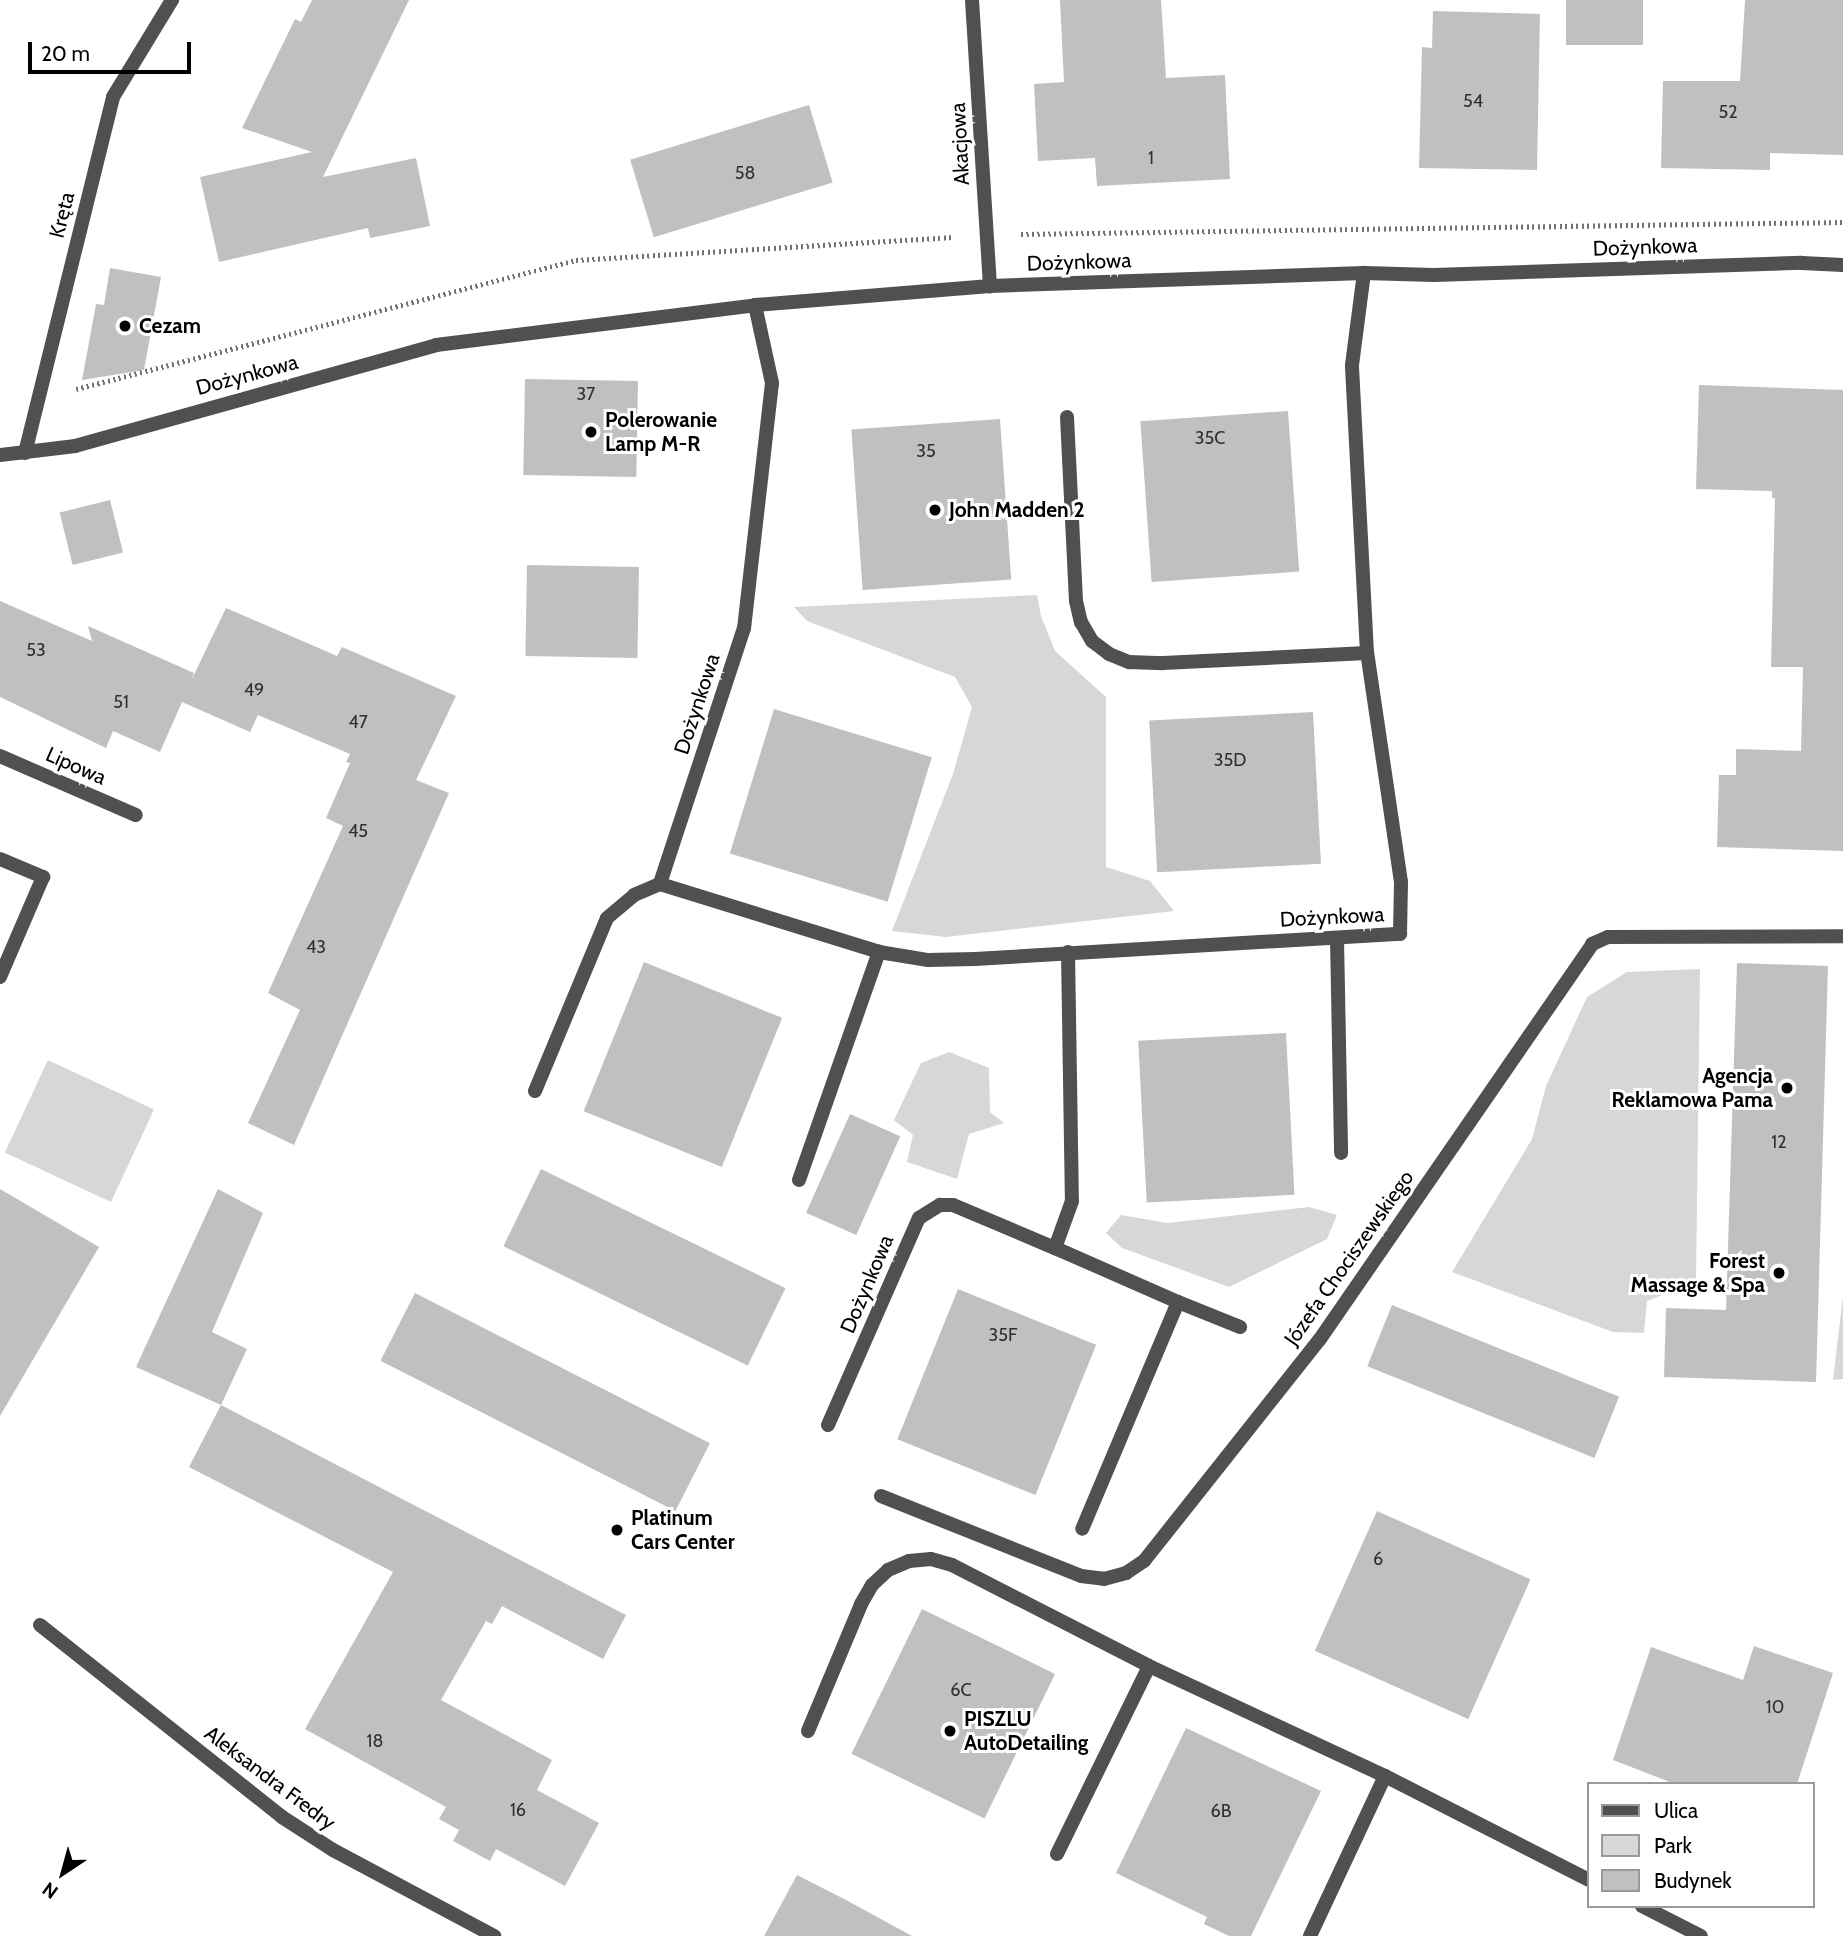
<!DOCTYPE html>
<html>
<head>
<meta charset="utf-8">
<style>
	body { margin:0 }
	#map { position:relative; width:1843px; height:1936px; overflow:hidden; background:#fff; font-family:Cabin,sans-serif }
	div>[style] { position:absolute }
	.green>* { inset:0; background:#d7d7d7; transform-origin:0 0 }
	.building>* { inset:0; background:#c0c0c0; transform-origin:0 0 }
	.path>* { height:4.5px; margin-top:-2.25px; transform-origin:0; background:repeating-linear-gradient(90deg,#727272 0 2px,transparent 0 5.5px) }
	.service>* { height:14px; margin:-7px; padding:0 7px; transform-origin:7px; border-radius:7px; background:#505050 }
	.minor>* { height:14px; margin:-7px; padding:0 7px; transform-origin:7px; border-radius:7px; background:#505050 }
	.tertiary>* { height:14px; margin:-7px; padding:0 7px; transform-origin:7px; border-radius:7px; background:#505050 }
	.dots>* { width:19px; height:19px; translate:-50% -50%; box-sizing:border-box; border:4px solid #fff; border-radius:50% }
	span { translate:-50% -50%; white-space:nowrap; text-align:center; line-height:1.15; -webkit-text-stroke:6px #fff; paint-order:stroke }
	.number-label { font-size:18px; color:#303030 }
	.number-label span { -webkit-text-stroke-width:0 }
	.street-label { font-size:21px; color:#000 }
	.poi-label { font-size:21px; color:#000; font-weight:700 }
	.left { translate:0 -50%; text-align:left }
	.right { translate:-100% -50%; text-align:right }
	.legend { position:absolute; left:1587px; top:1782px; width:228px; height:126px; box-sizing:border-box; background:#fff; border:2px solid #999; margin:0; padding:9px 12px; list-style:none; font-size:21px; color:#000 }
	.legend li { display:flex; align-items:center; gap:14px; height:35px }
	.legend b { width:35px; border:2px solid #999 }
	.north { position:absolute; left:28px; top:1838px; width:70px; height:70px; -webkit-text-stroke:5px #fff; paint-order:stroke; rotate:216deg; font-size:19px; font-weight:700; line-height:28px; text-align:center; color:#000 }
	.north::after { content:''; display:block; margin:auto; width:24px; height:32px; background:#000; clip-path:polygon(50% 0,100% 100%,50% 72%,0 100%) }
	.scale { position:absolute; left:28px; top:42px; width:163px; height:32px; box-sizing:border-box; border:4px solid #000; border-top:0; padding-left:9px; font-size:21px; line-height:24px; white-space:nowrap; color:#000; -webkit-text-stroke:5px #fff; paint-order:stroke }
</style>
</head>
<body>
<div id="map">
	<div class="green">
		<i style="clip-path:polygon(1037px 595px,1041px 616px,1055px 651px,1106px 697px,1106px 867px,1150px 881px,1174px 911px,946px 937px,892px 931px,953px 774px,972px 707px,955px 677px,807px 621px,794px 607px)"></i>
		<i style="clip-path:polygon(1700px 969px,1696px 1282px,1647px 1301px,1644px 1333px,1613px 1332px,1452px 1272px,1532px 1139px,1546px 1086px,1587px 997px,1627px 972px)"></i>
		<i style="clip-path:polygon(949px 1052px,989px 1068px,990px 1112px,1004px 1123px,969px 1134px,957px 1179px,907px 1162px,913px 1135px,894px 1120px,921px 1063px)"></i>
		<i style="left:48px;top:1060px;width:117px;height:102px;rotate:25deg"></i>
		<i style="clip-path:polygon(1309px 1207px,1337px 1215px,1327px 1239px,1229px 1287px,1122px 1248px,1106px 1233px,1121px 1215px,1167px 1223px)"></i>
		<i style="clip-path:polygon(1843px 1296px,1843px 1379px,1833px 1380px)"></i>
	</div>
	<div class="building">
		<i style="clip-path:polygon(312px 0,409px 0,323px 177px,416px 158px,430px 226px,370px 238px,368px 228px,219px 262px,200px 177px,312px 152px,242px 128px,295px 19px,301px 22px)"></i>
		<i style="clip-path:polygon(1060px 0,1161px 0,1166px 78px,1225px 75px,1230px 179px,1097px 186px,1095px 158px,1038px 161px,1034px 84px,1064px 82px)"></i>
		<i style="left:1566px;top:0;width:77px;height:45px"></i>
		<i style="clip-path:polygon(1745px 0,1843px 0,1843px 155px,1770px 153px,1770px 170px,1661px 168px,1663px 81px,1740px 81px)"></i>
		<i style="clip-path:polygon(1433px 11px,1540px 14px,1537px 170px,1419px 168px,1422px 47px,1432px 48px)"></i>
		<i style="left:809px;top:105px;width:81px;height:187px;rotate:73deg"></i>
		<i style="clip-path:polygon(110px 268px,161px 277px,144px 370px,82px 380px,96px 304px,104px 305px)"></i>
		<i style="left:525px;top:379px;width:113px;height:96px;rotate:1deg"></i>
		<i style="clip-path:polygon(1699px 385px,1843px 390px,1843px 851px,1717px 847px,1719px 775px,1736px 775px,1736px 749px,1801px 751px,1803px 667px,1771px 667px,1775px 498px,1772px 498px,1772px 491px,1696px 489px)"></i>
		<i style="left:1288px;top:411px;width:161px;height:148px;rotate:86deg"></i>
		<i style="left:1000px;top:419px;width:161px;height:149px;rotate:86deg"></i>
		<i style="left:110px;top:500px;width:54px;height:52px;rotate:76deg"></i>
		<i style="left:527px;top:565px;width:112px;height:91px;rotate:1deg"></i>
		<i style="clip-path:polygon(0 601px,92px 641px,88px 626px,194px 673px,190px 683px,226px 608px,337px 656px,342px 647px,456px 696px,416px 780px,449px 793px,294px 1145px,248px 1123px,300px 1010px,268px 993px,343px 826px,326px 818px,350px 763px,346px 762px,350px 754px,258px 715px,250px 732px,182px 702px,160px 752px,113px 731px,106px 748px,0 697px)"></i>
		<i style="left:774px;top:709px;width:165px;height:151px;rotate:17deg"></i>
		<i style="left:1313px;top:712px;width:152px;height:164px;rotate:87deg"></i>
		<i style="left:644px;top:962px;width:149px;height:161px;rotate:22deg"></i>
		<i style="clip-path:polygon(1737px 963px,1828px 966px,1816px 1382px,1664px 1377px,1666px 1308px,1726px 1310px)"></i>
		<i style="left:1286px;top:1033px;width:162px;height:148px;rotate:87deg"></i>
		<i style="left:850px;top:1114px;width:55px;height:108px;rotate:24deg"></i>
		<i style="left:541px;top:1169px;width:272px;height:86px;rotate:26deg"></i>
		<i style="clip-path:polygon(0 1189px,99px 1247px,0 1416px)"></i>
		<i style="clip-path:polygon(218px 1189px,263px 1213px,212px 1332px,247px 1349px,221px 1405px,136px 1367px)"></i>
		<i style="left:958px;top:1289px;width:149px;height:162px;rotate:22deg"></i>
		<i style="left:415px;top:1293px;width:331px;height:76px;rotate:27deg"></i>
		<i style="left:1392px;top:1305px;width:245px;height:66px;rotate:22deg"></i>
		<i style="clip-path:polygon(221px 1405px,626px 1615px,603px 1659px,502px 1606px,492px 1624px,486px 1621px,441px 1700px,552px 1760px,537px 1790px,599px 1823px,565px 1886px,496px 1849px,490px 1861px,453px 1841px,459px 1830px,439px 1819px,446px 1807px,305px 1729px,393px 1572px,189px 1467px)"></i>
		<i style="left:1377px;top:1511px;width:168px;height:153px;rotate:24deg"></i>
		<i style="left:922px;top:1609px;width:148px;height:161px;rotate:26deg"></i>
		<i style="clip-path:polygon(1754px 1646px,1833px 1673px,1797px 1784px,1675px 1784px,1613px 1760px,1651px 1647px,1743px 1680px)"></i>
		<i style="clip-path:polygon(1186px 1728px,1321px 1791px,1251px 1936px,1229px 1936px,1204px 1924px,1207px 1917px,1116px 1873px)"></i>
		<i style="clip-path:polygon(797px 1875px,848px 1901px,912px 1936px,764px 1936px)"></i>
	</div>
	<div class="path">
		<i style="left:1021px;top:234px;width:822px;rotate:-0.84deg"></i>
		<i style="left:76px;top:389px;width:516px;rotate:-14.47deg"></i>
		<i style="left:576px;top:260px;width:378px;rotate:-3.5deg"></i>
	</div>
	<div class="service">
		<i style="left:755px;top:305px;width:80px;rotate:77.7deg"></i>
		<i style="left:772px;top:383px;width:247px;rotate:96.5deg"></i>
		<i style="left:744px;top:628px;width:269px;rotate:108.2deg"></i>
		<i style="left:660px;top:884px;width:229px;rotate:17.2deg"></i>
		<i style="left:879px;top:952px;width:50px;rotate:9.3deg"></i>
		<i style="left:928px;top:960px;width:47px;rotate:-1.2deg"></i>
		<i style="left:975px;top:959px;width:426px;rotate:-3.4deg"></i>
		<i style="left:1400px;top:934px;width:52px;rotate:-88.9deg"></i>
		<i style="left:1401px;top:882px;width:232px;rotate:-98.4deg"></i>
		<i style="left:1367px;top:653px;width:288px;rotate:-93deg"></i>
		<i style="left:1352px;top:365px;width:93px;rotate:-82.6deg"></i>
		<i style="left:1067px;top:417px;width:184px;rotate:87.2deg"></i>
		<i style="left:1076px;top:601px;width:22px;rotate:77deg"></i>
		<i style="left:1081px;top:622px;width:22px;rotate:60deg"></i>
		<i style="left:1092px;top:641px;width:21px;rotate:37deg"></i>
		<i style="left:1109px;top:654px;width:22px;rotate:22deg"></i>
		<i style="left:1129px;top:662px;width:34px;rotate:2deg"></i>
		<i style="left:1163px;top:663px;width:204px;rotate:-2.8deg"></i>
		<i style="left:0;top:756px;width:148px;rotate:23.5deg"></i>
		<i style="left:0;top:859px;width:47px;rotate:22.7deg"></i>
		<i style="left:43px;top:877px;width:109px;rotate:113.3deg"></i>
		<i style="left:1337px;top:939px;width:214px;rotate:88.9deg"></i>
		<i style="left:1068px;top:952px;width:249px;rotate:89.1deg"></i>
		<i style="left:1072px;top:1201px;width:50px;rotate:109.9deg"></i>
		<i style="left:1055px;top:1248px;width:134px;rotate:23.7deg"></i>
		<i style="left:1178px;top:1302px;width:246px;rotate:112.9deg"></i>
		<i style="left:535px;top:1091px;width:187px;rotate:-67.4deg"></i>
		<i style="left:607px;top:918px;width:35px;rotate:-40deg"></i>
		<i style="left:634px;top:895px;width:28px;rotate:-23deg"></i>
		<i style="left:799px;top:1180px;width:242px;rotate:-70.7deg"></i>
		<i style="left:1178px;top:1302px;width:67px;rotate:22deg"></i>
		<i style="left:828px;top:1425px;width:226px;rotate:-66.3deg"></i>
		<i style="left:919px;top:1218px;width:25px;rotate:-32deg"></i>
		<i style="left:940px;top:1205px;width:13px"></i>
		<i style="left:953px;top:1205px;width:111px;rotate:22.9deg"></i>
		<i style="left:881px;top:1496px;width:215px;rotate:21.8deg"></i>
		<i style="left:1081px;top:1576px;width:23px;rotate:7deg"></i>
		<i style="left:1104px;top:1579px;width:23px;rotate:-15deg"></i>
		<i style="left:1126px;top:1573px;width:22px;rotate:-34deg"></i>
		<i style="left:1144px;top:1561px;width:283px;rotate:-51.6deg"></i>
		<i style="left:1320px;top:1339px;width:480px;rotate:-55.4deg"></i>
		<i style="left:1592px;top:944px;width:17px;rotate:-24deg"></i>
		<i style="left:1608px;top:937px;width:235px;rotate:-0.2deg"></i>
		<i style="left:808px;top:1731px;width:138px;rotate:-67.3deg"></i>
		<i style="left:861px;top:1604px;width:22px;rotate:-60deg"></i>
		<i style="left:872px;top:1585px;width:22px;rotate:-43deg"></i>
		<i style="left:888px;top:1570px;width:23px;rotate:-23deg"></i>
		<i style="left:909px;top:1561px;width:22px;rotate:-5deg"></i>
		<i style="left:931px;top:1559px;width:22px;rotate:16deg"></i>
		<i style="left:952px;top:1565px;width:221px;rotate:27.1deg"></i>
		<i style="left:1149px;top:1666px;width:260px;rotate:25deg"></i>
		<i style="left:1385px;top:1776px;width:229px;rotate:27deg"></i>
		<i style="left:1057px;top:1854px;width:209px;rotate:-63.9deg"></i>
		<i style="left:1642px;top:1906px;width:66px;rotate:27deg"></i>
		<i style="left:1310px;top:1936px;width:177px;rotate:-64.9deg"></i>
	</div>
	<div class="minor">
		<i style="left:972px;top:0;width:287px;rotate:86.4deg"></i>
		<i style="left:25px;top:453px;width:367px;rotate:-76.1deg"></i>
		<i style="left:113px;top:97px;width:114px;rotate:-58.7deg"></i>
		<i style="left:40px;top:1625px;width:309px;rotate:38.4deg"></i>
		<i style="left:282px;top:1817px;width:61px;rotate:32.9deg"></i>
		<i style="left:333px;top:1850px;width:183px;rotate:28.1deg"></i>
	</div>
	<div class="tertiary">
		<i style="left:0;top:455px;width:76px;rotate:-6.8deg"></i>
		<i style="left:75px;top:446px;width:375px;rotate:-15.6deg"></i>
		<i style="left:436px;top:345px;width:321px;rotate:-7.1deg"></i>
		<i style="left:755px;top:305px;width:236px;rotate:-4.6deg"></i>
		<i style="left:990px;top:286px;width:374px;rotate:-2deg"></i>
		<i style="left:1364px;top:273px;width:70px;rotate:1.6deg"></i>
		<i style="left:1434px;top:275px;width:368px;rotate:-1.9deg"></i>
		<i style="left:1802px;top:263px;width:41px;rotate:2.8deg"></i>
	</div>
	<div class="dots">
		<i style="left:125px;top:326px;background:#000"></i>
		<i style="left:591px;top:432px;background:#000"></i>
		<i style="left:935px;top:510px;background:#000"></i>
		<i style="left:1787px;top:1088px;background:#000"></i>
		<i style="left:1779px;top:1273px;background:#000"></i>
		<i style="left:617px;top:1530px;background:#000"></i>
		<i style="left:950px;top:1731px;background:#000"></i>
	</div>
	<div class="number-label">
		<span style="left:1473px;top:101px">54</span>
		<span style="left:1728px;top:112px">52</span>
		<span style="left:1151px;top:158px">1</span>
		<span style="left:745px;top:173px">58</span>
		<span style="left:586px;top:394px">37</span>
		<span style="left:1210px;top:438px">35C</span>
		<span style="left:926px;top:451px">35</span>
		<span style="left:36px;top:650px">53</span>
		<span style="left:254px;top:690px">49</span>
		<span style="left:121px;top:702px">51</span>
		<span style="left:358px;top:722px">47</span>
		<span style="left:1230px;top:760px">35D</span>
		<span style="left:358px;top:831px">45</span>
		<span style="left:316px;top:947px">43</span>
		<span style="left:1779px;top:1142px">12</span>
		<span style="left:1003px;top:1335px">35F</span>
		<span style="left:1378px;top:1559px">6</span>
		<span style="left:961px;top:1690px">6C</span>
		<span style="left:1775px;top:1707px">10</span>
		<span style="left:375px;top:1741px">18</span>
		<span style="left:518px;top:1810px">16</span>
		<span style="left:1221px;top:1811px">6B</span>
	</div>
	<div class="street-label">
		<span style="left:960px;top:144px;rotate:-93deg">Akacjowa</span>
		<span style="left:62px;top:215px;rotate:-76deg">Kręta</span>
		<span style="left:1645px;top:247px;rotate:-2deg">Dożynkowa</span>
		<span style="left:1079px;top:262px;rotate:-2deg">Dożynkowa</span>
		<span style="left:247px;top:375px;rotate:-15deg">Dożynkowa</span>
		<span style="left:697px;top:704px;rotate:-72deg">Dożynkowa</span>
		<span style="left:76px;top:766px;rotate:24deg">Lipowa</span>
		<span style="left:1332px;top:917px;rotate:-3deg">Dożynkowa</span>
		<span style="left:1349px;top:1258px;rotate:-55deg">Józefa Chociszewskiego</span>
		<span style="left:867px;top:1284px;rotate:-67deg">Dożynkowa</span>
		<span style="left:270px;top:1778px;rotate:37deg">Aleksandra Fredry</span>
	</div>
	<div class="poi-label">
		<span class="left" style="left:139px;top:326px">Cezam</span>
		<span class="left" style="left:605px;top:432px">Polerowanie<br>Lamp M-R</span>
		<span class="left" style="left:949px;top:510px">John Madden 2</span>
		<span class="right" style="left:1773px;top:1088px">Agencja<br>Reklamowa Pama</span>
		<span class="right" style="left:1765px;top:1273px">Forest<br>Massage &amp; Spa</span>
		<span class="left" style="left:631px;top:1530px">Platinum<br>Cars Center</span>
		<span class="left" style="left:964px;top:1731px">PISZLU<br>AutoDetailing</span>
	</div>
	<ul class="legend">
	<li><b style="height:9px;background:#505050"></b>Ulica</li>
	<li><b style="height:19px;background:#d7d7d7"></b>Park</li>
	<li><b style="height:19px;background:#c0c0c0"></b>Budynek</li>
	</ul>
	<div class="north">N</div>
	<div class="scale">20 m</div>
</div>
</body>
</html>
